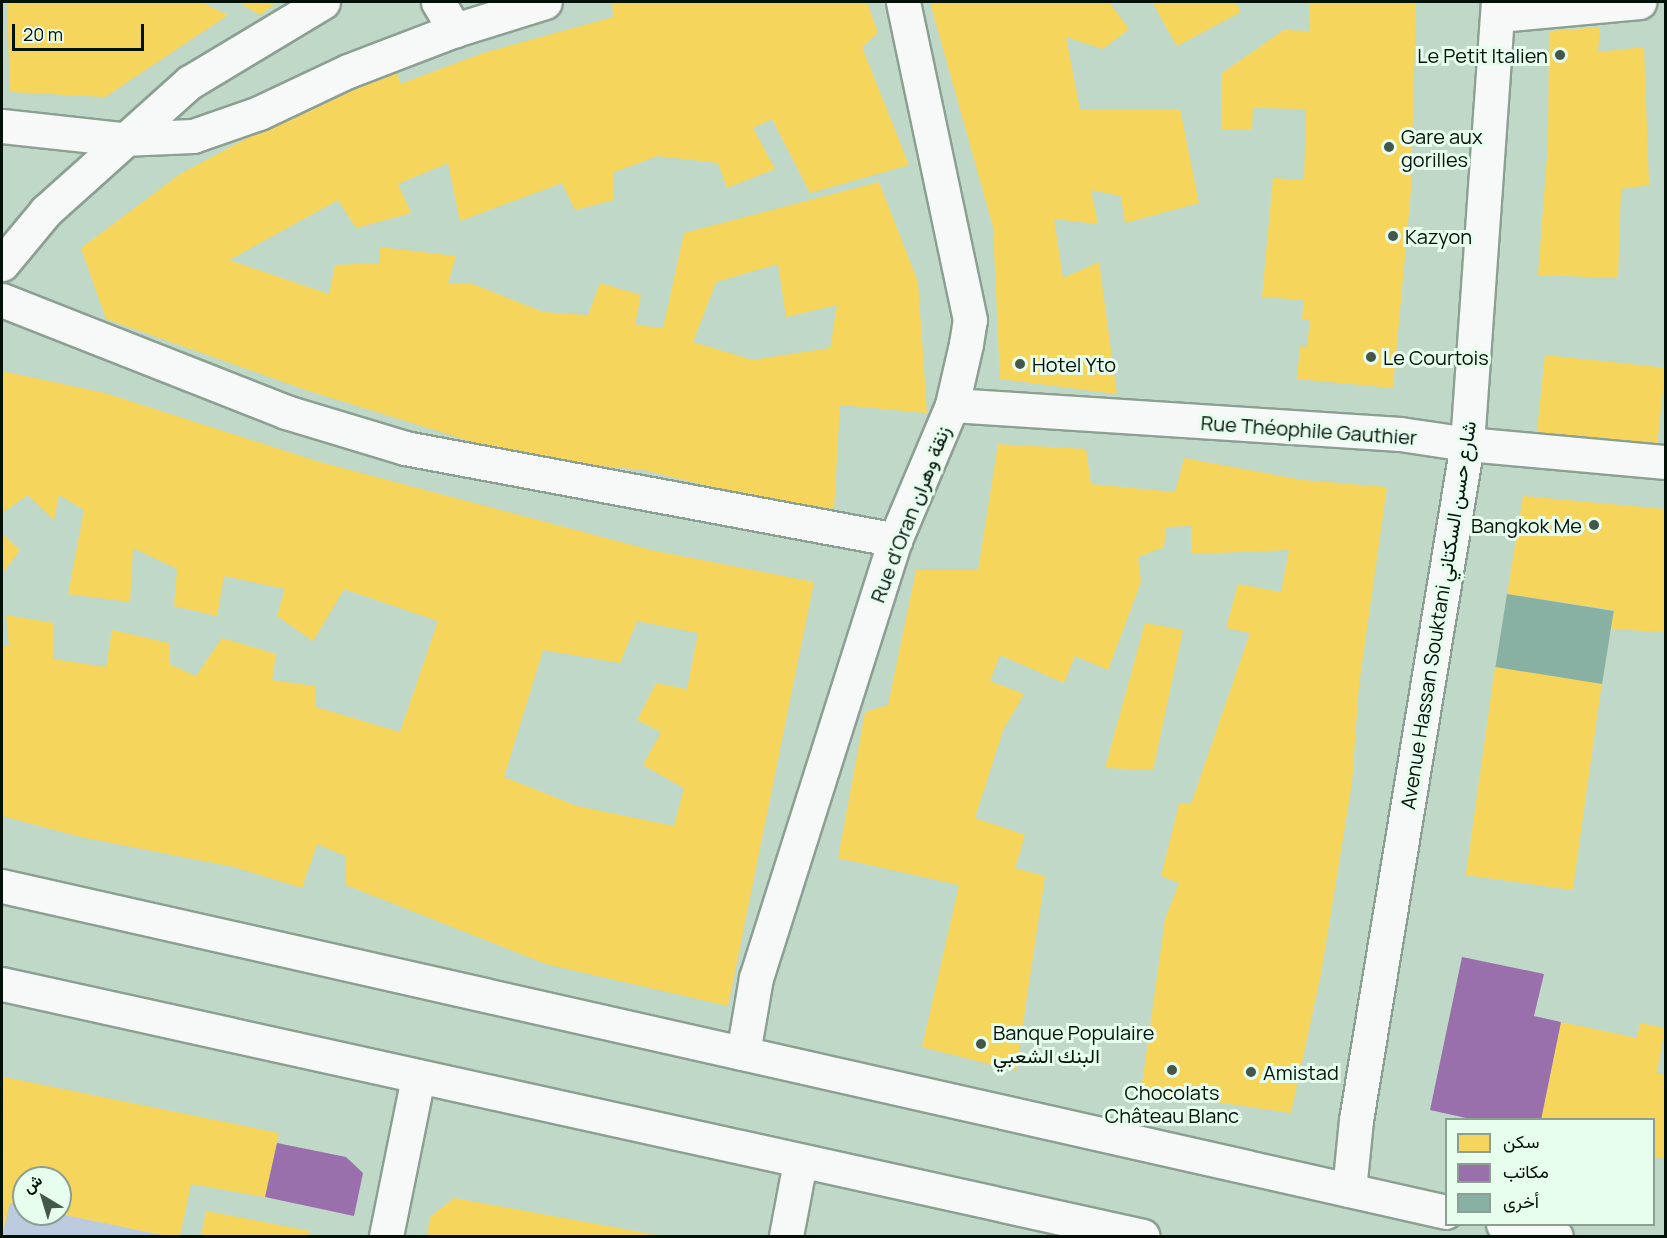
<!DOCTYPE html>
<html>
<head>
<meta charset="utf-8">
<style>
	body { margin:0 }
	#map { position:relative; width:1667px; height:1238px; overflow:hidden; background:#c0d8c8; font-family:Manrope,Vazirmatn,sans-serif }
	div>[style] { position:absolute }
	.green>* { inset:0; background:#bccbdd }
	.homes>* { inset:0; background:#f6d55c; transform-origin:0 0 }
	.offices>* { inset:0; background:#9970ab }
	.building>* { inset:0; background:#88b1a4; transform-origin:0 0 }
	.roads { filter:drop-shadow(2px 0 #8c9f93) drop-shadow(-2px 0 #8c9f93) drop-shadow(0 2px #8c9f93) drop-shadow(0 -2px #8c9f93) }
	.minor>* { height:33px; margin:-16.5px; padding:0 16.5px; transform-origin:16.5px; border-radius:16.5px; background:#f6f9f7 }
	.tertiary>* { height:33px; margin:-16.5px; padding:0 16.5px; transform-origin:16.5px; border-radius:16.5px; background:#f6f9f7 }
	.primary>* { height:33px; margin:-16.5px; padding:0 16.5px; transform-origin:16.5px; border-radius:16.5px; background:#f6f9f7 }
	.dots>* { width:16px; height:16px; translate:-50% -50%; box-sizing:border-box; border:3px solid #e7fdee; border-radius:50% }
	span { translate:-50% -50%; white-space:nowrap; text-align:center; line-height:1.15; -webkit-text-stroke:6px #e7fdee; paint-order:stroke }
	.poi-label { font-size:20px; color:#031208 }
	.right { translate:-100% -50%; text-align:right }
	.left { translate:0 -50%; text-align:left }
	.street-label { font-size:20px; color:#031208 }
	.frame { position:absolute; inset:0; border:3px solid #031208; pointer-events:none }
	.legend { position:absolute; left:1445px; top:1118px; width:210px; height:108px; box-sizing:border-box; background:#e7fdee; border:2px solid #8c9f92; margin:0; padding:8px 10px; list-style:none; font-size:18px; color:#031208 }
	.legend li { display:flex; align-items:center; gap:12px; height:30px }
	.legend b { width:30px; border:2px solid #8c9f92 }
	.north { position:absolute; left:12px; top:1166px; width:60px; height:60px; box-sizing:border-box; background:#e7fdee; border:2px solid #8c9f92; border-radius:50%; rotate:322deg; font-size:16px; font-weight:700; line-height:24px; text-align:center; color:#031208 }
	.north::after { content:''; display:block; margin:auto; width:21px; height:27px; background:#45574b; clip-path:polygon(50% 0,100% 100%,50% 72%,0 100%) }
	.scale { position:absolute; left:12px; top:24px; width:132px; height:27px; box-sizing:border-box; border:3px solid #031208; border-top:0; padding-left:8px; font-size:18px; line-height:21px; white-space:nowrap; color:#031208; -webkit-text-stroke:4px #e7fdee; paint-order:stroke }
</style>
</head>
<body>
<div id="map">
	<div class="green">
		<i style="clip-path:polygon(10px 1203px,24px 1206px,24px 1214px,60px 1214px,167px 1236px,2px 1236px)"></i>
	</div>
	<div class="homes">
		<i style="clip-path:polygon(7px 2px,201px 2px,228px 15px,105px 97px,10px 92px)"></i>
		<i style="clip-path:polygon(238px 2px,278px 2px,260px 15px)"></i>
		<i style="clip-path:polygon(evenodd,612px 2px,867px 2px,878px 33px,862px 47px,909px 165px,810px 193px,772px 119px,753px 128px,775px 169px,727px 188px,718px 163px,658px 156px,614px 172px,614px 200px,575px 210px,562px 183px,460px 221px,448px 163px,398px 184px,411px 213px,356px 228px,338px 200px,229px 260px,329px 294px,335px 265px,379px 263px,380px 247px,456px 256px,448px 283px,473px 284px,543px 312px,588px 315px,600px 283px,641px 295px,635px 325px,663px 328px,684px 233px,879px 182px,918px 282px,927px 413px,840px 405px,834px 509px,733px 492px,644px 470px,528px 459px,309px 391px,106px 319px,81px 248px,180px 174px,394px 59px,400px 84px,483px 53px,613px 17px,612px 2px,778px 264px,786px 317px,837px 305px,830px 348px,753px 360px,693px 342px,716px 282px,778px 264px)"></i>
		<i style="clip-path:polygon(930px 2px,1109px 2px,1129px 29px,1103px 49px,1066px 37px,1080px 109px,1180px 109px,1199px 203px,1125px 223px,1121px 196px,1091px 190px,1098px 224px,1054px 219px,1063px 278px,1099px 262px,1117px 394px,1000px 379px,993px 227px)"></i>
		<i style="clip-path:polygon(1152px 2px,1235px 2px,1241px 12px,1177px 46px)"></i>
		<i style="clip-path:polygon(1310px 2px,1416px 2px,1411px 190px,1393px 388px,1297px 379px,1300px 346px,1307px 347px,1310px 319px,1302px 319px,1304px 300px,1262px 297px,1273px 178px,1304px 180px,1306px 109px,1253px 108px,1252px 130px,1221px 130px,1222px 73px,1284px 30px,1309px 31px)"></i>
		<i style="clip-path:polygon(1600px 27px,1598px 52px,1644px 47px,1649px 185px,1621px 189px,1618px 278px,1538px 275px,1548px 143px,1549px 31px)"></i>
		<i style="left:1545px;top:355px;width:121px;height:83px;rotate:6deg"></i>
		<i style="clip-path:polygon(evenodd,2px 371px,105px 393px,320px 462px,651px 550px,814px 582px,728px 1006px,546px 964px,346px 885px,345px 856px,317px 844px,302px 888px,234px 867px,81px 837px,2px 816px,2px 645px,9px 645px,6px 615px,54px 623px,53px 659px,106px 667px,112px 630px,169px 643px,169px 664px,196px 676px,222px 638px,276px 654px,272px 680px,315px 686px,316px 707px,400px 732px,438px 621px,344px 589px,313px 641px,277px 616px,285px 589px,224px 576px,217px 616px,174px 606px,177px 569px,133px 548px,130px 602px,68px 594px,84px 510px,59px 495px,54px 520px,28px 495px,2px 513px,2px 371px,637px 621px,698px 633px,687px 689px,656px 683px,637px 720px,661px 732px,643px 765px,684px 788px,674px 826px,577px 806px,504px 777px,543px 650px,620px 663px,637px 621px)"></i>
		<i style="clip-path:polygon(998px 444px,1086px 449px,1091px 484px,1175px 492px,1184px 458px,1303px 480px,1387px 487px,1359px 685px,1352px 783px,1321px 974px,1291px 1113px,1141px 1091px,1165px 919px,1179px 883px,1161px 876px,1179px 804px,1191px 804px,1250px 633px,1226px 628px,1238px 584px,1281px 592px,1289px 550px,1191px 554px,1191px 526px,1166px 527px,1164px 547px,1138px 557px,1141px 582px,1108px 670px,1075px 656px,1064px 683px,1000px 655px,990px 681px,1024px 694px,1003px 730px,975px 818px,1025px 835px,1015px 868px,1045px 876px,1016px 1071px,922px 1047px,959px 885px,838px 858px,865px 712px,888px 705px,916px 570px,978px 570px)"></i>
		<i style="clip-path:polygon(1523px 496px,1665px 509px,1665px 632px,1610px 629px,1614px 610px,1507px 594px)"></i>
		<i style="clip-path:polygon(2px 533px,20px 550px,2px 574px)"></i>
		<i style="clip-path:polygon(1145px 623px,1183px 630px,1153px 770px,1105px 768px)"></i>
		<i style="left:1495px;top:667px;width:108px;height:210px;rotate:8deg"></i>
		<i style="clip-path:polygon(1561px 1022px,1637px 1038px,1640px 1023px,1665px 1028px,1657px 1073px,1665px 1075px,1665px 1159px,1654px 1157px,1653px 1119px,1541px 1119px)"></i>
		<i style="clip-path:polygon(4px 1077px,279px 1133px,265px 1197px,191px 1184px,180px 1236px,167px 1236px,60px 1214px,60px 1178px,24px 1178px,24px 1206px,10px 1203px,2px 1236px)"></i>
		<i style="clip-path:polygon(454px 1198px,657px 1235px,657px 1236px,427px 1236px,430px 1217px)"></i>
		<i style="clip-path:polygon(206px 1211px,310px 1231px,309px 1236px,201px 1236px)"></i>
	</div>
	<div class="offices">
		<i style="clip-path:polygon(1462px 957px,1544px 974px,1534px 1016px,1561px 1022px,1541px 1120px,1475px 1120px,1430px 1110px)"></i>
		<i style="clip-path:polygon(277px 1143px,346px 1157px,363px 1173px,354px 1216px,265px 1197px)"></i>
	</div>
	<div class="building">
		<i style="left:1507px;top:594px;width:108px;height:74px;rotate:9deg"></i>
	</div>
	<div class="roads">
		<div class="minor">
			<i style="left:438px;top:2px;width:33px;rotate:59deg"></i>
			<i style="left:1499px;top:15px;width:141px;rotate:-5.3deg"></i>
			<i style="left:2px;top:126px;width:121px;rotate:6.2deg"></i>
			<i style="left:122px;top:139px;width:71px;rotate:-2.4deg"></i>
			<i style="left:193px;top:136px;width:70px;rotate:-19.2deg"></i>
			<i style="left:259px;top:113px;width:98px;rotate:-25.3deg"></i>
			<i style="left:348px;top:71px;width:115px;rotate:-21deg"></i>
			<i style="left:455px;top:30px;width:94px;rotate:-17.3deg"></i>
			<i style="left:2px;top:264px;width:69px;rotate:-50.3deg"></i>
			<i style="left:46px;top:211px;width:193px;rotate:-41.9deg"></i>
			<i style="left:190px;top:82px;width:155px;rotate:-31deg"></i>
			<i style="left:2px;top:300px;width:305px;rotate:21.5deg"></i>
			<i style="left:286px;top:412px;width:124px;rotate:16.8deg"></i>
			<i style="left:405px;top:448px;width:499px;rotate:10.6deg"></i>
			<i style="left:952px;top:405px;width:449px;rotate:3.7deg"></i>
			<i style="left:1400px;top:434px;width:68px;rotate:8.5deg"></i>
			<i style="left:1467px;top:444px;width:200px;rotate:5.2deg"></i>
			<i style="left:743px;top:1053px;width:76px;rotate:-80.2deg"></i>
			<i style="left:756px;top:978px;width:460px;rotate:-72.4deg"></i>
			<i style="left:895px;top:540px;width:147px;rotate:-67.1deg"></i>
			<i style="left:952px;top:405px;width:63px;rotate:-77.1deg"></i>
			<i style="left:966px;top:344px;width:24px;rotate:-81deg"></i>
			<i style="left:970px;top:320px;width:325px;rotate:-101.9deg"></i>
			<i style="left:386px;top:1236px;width:161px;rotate:-78.6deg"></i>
			<i style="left:786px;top:1236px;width:75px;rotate:-79.3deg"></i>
		</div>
		<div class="tertiary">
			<i style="left:1349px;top:1190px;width:70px;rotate:-84.3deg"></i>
			<i style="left:1356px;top:1120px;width:685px;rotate:-80.68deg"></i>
			<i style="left:1467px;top:444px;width:443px;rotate:-86deg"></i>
		</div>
		<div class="primary">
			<i style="left:2px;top:886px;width:1480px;rotate:12.72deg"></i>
			<i style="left:2px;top:984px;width:1168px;rotate:12.45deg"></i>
			<i style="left:1503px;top:1224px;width:54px;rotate:12.8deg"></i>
		</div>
	</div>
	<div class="dots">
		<i style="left:1560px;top:55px;background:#45574b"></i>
		<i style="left:1389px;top:147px;background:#45574b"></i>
		<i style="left:1393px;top:236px;background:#45574b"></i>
		<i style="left:1371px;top:357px;background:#45574b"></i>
		<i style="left:1020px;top:364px;background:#45574b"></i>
		<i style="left:1594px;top:525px;background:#45574b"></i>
		<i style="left:981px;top:1044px;background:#45574b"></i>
		<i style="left:1172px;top:1070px;background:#45574b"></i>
		<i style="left:1251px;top:1072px;background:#45574b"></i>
	</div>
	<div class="poi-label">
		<span class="right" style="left:1548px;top:55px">Le Petit Italien</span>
		<span class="left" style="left:1401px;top:148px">Gare aux<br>gorilles</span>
		<span class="left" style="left:1405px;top:236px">Kazyon</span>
		<span class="left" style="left:1383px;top:357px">Le Courtois</span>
		<span class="left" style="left:1032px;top:364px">Hotel Yto</span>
		<span class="right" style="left:1582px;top:525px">Bangkok Me</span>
		<span class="left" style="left:993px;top:1044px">Banque Populaire<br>البنك الشعبي</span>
		<span class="left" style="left:1263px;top:1072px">Amistad</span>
		<span style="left:1172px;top:1104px">Chocolats<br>Château Blanc</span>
	</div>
	<div class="street-label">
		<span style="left:1309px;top:430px;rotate:4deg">Rue Théophile Gauthier</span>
		<span style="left:910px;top:514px;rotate:-69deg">Rue d'Oran زنقة وهران</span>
		<span style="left:1438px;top:615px;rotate:-81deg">Avenue Hassan Souktani شارع حسن السكتاني</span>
	</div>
	<div class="frame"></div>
	<ul class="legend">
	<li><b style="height:16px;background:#f6d55c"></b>سكن</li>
	<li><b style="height:16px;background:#9970ab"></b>مكاتب</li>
	<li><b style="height:16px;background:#88b1a4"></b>أخرى</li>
	</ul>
	<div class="north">ش</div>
	<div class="scale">20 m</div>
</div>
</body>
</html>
